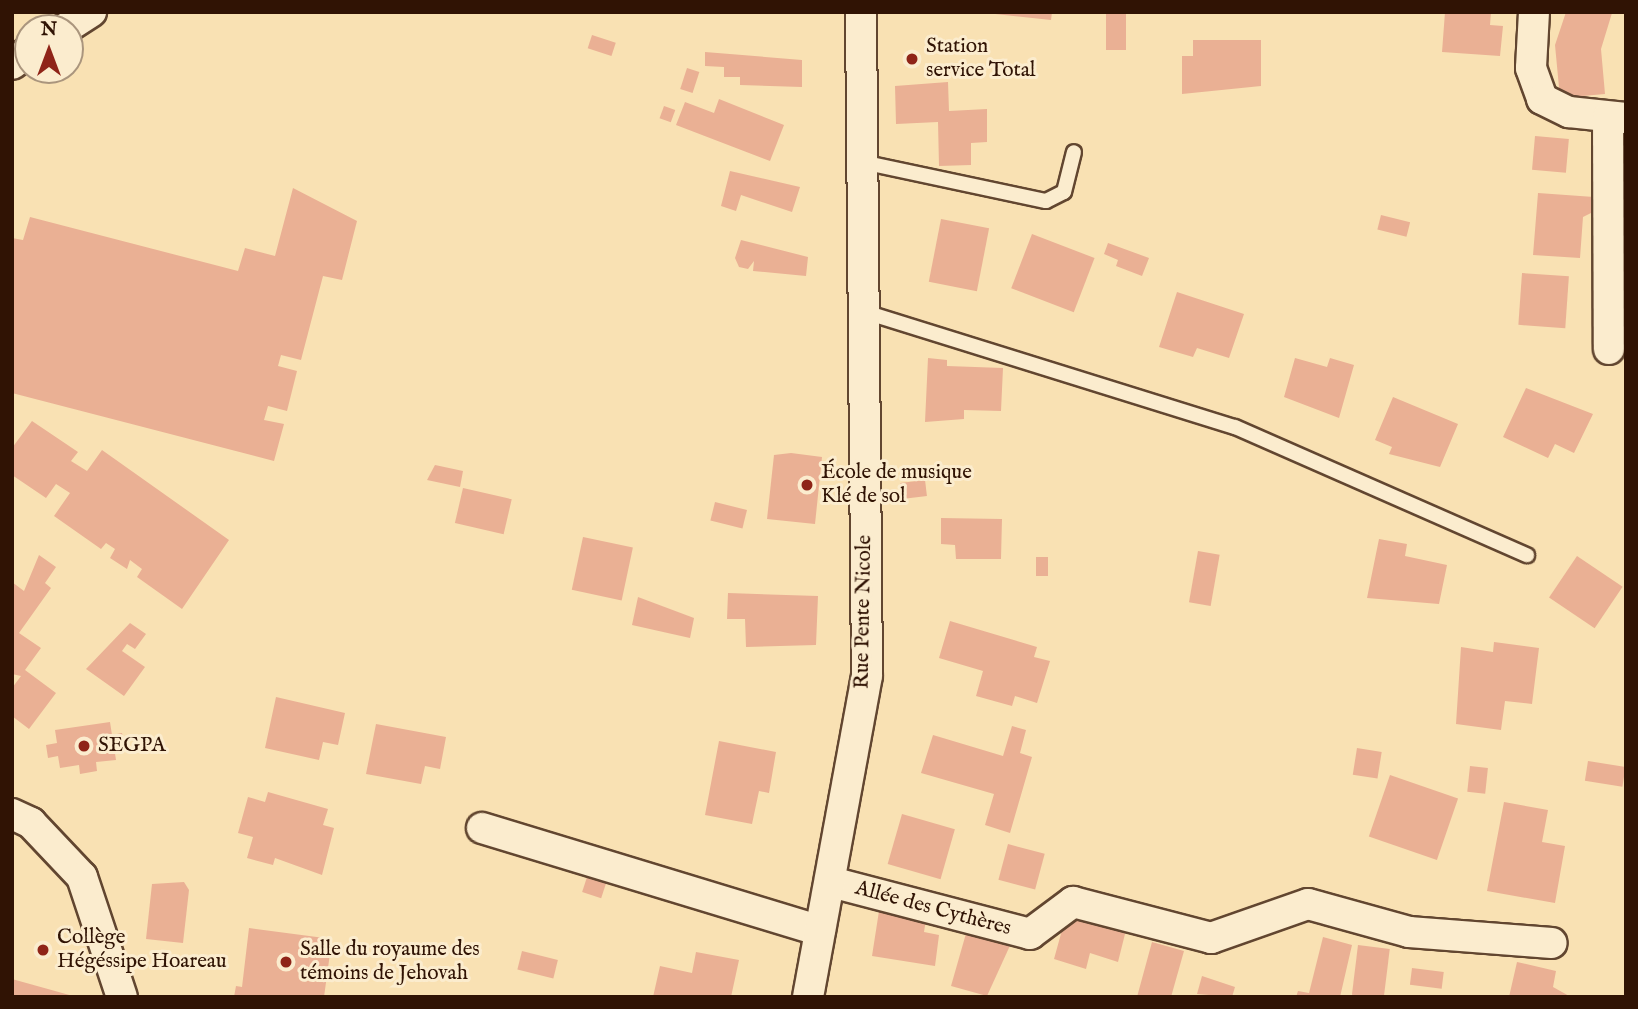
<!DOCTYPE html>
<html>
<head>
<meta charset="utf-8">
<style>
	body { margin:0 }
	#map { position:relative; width:1638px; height:1009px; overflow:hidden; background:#f9e1b3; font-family:"IM FELL English",serif }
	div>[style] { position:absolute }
	.building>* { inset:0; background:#eab094; transform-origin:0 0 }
	.roads { filter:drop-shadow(2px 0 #624630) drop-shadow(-2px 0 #624630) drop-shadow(0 2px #624630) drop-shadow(0 -2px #624630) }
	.service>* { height:14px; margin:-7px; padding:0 7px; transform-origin:7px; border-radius:7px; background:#fbecce }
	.minor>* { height:30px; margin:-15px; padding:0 15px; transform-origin:15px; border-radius:15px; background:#fbecce }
	.dots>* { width:19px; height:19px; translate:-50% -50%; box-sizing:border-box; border:4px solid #fbecce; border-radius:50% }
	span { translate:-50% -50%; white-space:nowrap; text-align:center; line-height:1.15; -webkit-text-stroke:6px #fbecce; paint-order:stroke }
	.poi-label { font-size:21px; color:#301304 }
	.left { translate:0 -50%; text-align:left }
	.street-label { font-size:21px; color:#301304 }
	.frame { position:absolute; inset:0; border:14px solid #301304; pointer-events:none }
	.north { position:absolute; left:14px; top:14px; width:70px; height:70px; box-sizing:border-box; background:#fbecce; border:2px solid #aa957d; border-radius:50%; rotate:0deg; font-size:19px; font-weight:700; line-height:28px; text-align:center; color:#301304 }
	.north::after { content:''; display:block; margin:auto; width:24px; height:32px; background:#8f2418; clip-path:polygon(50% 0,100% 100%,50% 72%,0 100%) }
</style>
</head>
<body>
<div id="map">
	<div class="building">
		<i style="clip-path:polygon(977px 12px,1052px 12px,1051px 20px)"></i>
		<i style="left:1106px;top:12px;width:20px;height:38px"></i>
		<i style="clip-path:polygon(1445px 12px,1491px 12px,1490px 25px,1503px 26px,1500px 56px,1442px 52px)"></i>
		<i style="clip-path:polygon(1566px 12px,1612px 13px,1601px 49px,1605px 94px,1560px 98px,1555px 45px)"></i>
		<i style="left:592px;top:35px;width:25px;height:14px;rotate:18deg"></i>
		<i style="clip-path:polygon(1193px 40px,1261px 40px,1261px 86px,1182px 94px,1182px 56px,1193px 56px)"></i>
		<i style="clip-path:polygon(705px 52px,802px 60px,802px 87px,740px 85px,740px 77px,724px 77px,724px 67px,705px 66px)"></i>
		<i style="left:687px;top:68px;width:13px;height:22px;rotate:18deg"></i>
		<i style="clip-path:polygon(948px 82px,949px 111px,987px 109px,987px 142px,971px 143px,971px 165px,939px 166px,938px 122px,896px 124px,895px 86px)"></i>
		<i style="clip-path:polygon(719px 99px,784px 125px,770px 161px,676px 125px,685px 102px,714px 113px)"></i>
		<i style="left:664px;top:106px;width:12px;height:13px;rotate:20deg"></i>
		<i style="left:1535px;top:136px;width:34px;height:34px;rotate:5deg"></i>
		<i style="clip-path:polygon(730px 171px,800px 187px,792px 212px,741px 195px,736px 211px,721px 206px)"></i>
		<i style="clip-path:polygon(293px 188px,357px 221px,342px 280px,323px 276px,301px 360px,281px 355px,278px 366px,297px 371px,287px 411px,268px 406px,264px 420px,284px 424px,274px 461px,12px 393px,12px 238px,23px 240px,30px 217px,238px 271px,245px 248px,275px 256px)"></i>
		<i style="clip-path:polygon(1538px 193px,1594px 197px,1593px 212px,1583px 217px,1580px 258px,1533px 255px)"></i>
		<i style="left:1381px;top:215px;width:30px;height:15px;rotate:14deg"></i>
		<i style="left:941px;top:219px;width:49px;height:64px;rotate:11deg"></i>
		<i style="left:1032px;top:234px;width:67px;height:58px;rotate:21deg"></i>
		<i style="clip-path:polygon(741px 240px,808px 257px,806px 276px,753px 271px,754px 261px,748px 269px,739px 267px,735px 258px)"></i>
		<i style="clip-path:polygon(1108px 243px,1149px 258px,1142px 276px,1116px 266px,1118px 260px,1104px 254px)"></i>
		<i style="left:1522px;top:273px;width:47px;height:52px;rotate:4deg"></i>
		<i style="clip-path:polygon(1177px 292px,1244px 314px,1229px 358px,1197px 348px,1193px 357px,1159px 347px)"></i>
		<i style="clip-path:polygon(928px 358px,947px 360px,947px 366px,1003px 368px,1001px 411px,964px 410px,964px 419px,925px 422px)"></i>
		<i style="clip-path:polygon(1295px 358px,1327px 367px,1330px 358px,1354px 365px,1339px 418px,1284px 397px)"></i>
		<i style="clip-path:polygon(1526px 388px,1593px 414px,1574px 453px,1555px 444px,1548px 458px,1503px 437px)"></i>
		<i style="clip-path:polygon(1393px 397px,1458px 424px,1440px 467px,1389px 454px,1392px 447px,1375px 440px)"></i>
		<i style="clip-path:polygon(32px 421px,78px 452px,71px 461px,87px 471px,102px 450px,229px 540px,182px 609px,137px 577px,142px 569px,130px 560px,127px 569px,110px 558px,115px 549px,106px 543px,101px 549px,54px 516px,70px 493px,56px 484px,46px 498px,12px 475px,12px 448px)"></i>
		<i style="clip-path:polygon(791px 453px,822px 457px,815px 524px,767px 519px,774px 455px)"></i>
		<i style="clip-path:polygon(435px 465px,463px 471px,460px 487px,427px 480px)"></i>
		<i style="left:925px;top:480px;width:16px;height:25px;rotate:83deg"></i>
		<i style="left:463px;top:488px;width:50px;height:36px;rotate:13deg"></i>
		<i style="left:715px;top:502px;width:33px;height:19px;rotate:14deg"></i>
		<i style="clip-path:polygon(941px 518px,1002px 519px,1001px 559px,956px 559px,955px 545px,941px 544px)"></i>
		<i style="left:583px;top:537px;width:51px;height:54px;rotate:12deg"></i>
		<i style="clip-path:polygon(1379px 539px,1407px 544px,1405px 556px,1447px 565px,1439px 604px,1367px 598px)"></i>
		<i style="left:1198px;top:551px;width:22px;height:52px;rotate:10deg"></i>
		<i style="clip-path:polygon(39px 555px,56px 567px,45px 583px,51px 588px,19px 633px,41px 648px,25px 670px,56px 693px,29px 729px,12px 716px,12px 688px,21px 676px,12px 674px,12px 582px,24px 591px)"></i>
		<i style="left:1577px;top:556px;width:55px;height:50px;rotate:34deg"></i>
		<i style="left:1036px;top:557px;width:12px;height:19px"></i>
		<i style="clip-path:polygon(728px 593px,818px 596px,816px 645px,746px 647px,745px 619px,727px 619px)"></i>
		<i style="clip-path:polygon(638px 597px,694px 618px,690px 638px,632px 625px)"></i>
		<i style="clip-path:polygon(950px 621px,1037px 647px,1034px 657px,1050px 661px,1037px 703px,1015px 696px,1012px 706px,976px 696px,983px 671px,939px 658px)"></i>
		<i style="clip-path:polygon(130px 623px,146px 634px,135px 649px,127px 644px,122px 651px,145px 667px,124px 696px,86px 669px)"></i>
		<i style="clip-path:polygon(1494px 642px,1539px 648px,1532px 704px,1505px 701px,1501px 730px,1456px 724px,1461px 647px,1493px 652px)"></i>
		<i style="clip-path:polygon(276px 697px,345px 713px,338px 745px,323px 742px,319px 760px,265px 748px)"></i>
		<i style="clip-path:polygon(110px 722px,112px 735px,122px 733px,125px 745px,114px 747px,116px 760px,96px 762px,97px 771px,80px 774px,79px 765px,60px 768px,58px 756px,48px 758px,46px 745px,57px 743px,55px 730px)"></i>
		<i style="clip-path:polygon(376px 724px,446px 737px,440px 769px,425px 766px,421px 784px,366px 774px)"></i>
		<i style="clip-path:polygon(1012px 726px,1026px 730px,1020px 753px,1032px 757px,1010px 833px,985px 825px,994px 794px,921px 773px,933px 735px,1003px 756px)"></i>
		<i style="clip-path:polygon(719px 741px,776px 752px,769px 793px,759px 791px,752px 824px,705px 815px)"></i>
		<i style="left:1357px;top:748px;width:25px;height:27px;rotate:9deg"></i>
		<i style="left:1588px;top:761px;width:38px;height:20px;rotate:9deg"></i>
		<i style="left:1470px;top:766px;width:18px;height:26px;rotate:6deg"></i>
		<i style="left:1390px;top:775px;width:72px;height:65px;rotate:19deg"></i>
		<i style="clip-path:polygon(268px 792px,328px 809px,323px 825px,334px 828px,322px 875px,275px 858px,273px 865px,247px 858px,253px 837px,238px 833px,248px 797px,265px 802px)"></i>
		<i style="clip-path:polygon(1504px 802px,1548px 810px,1542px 842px,1565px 846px,1555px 903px,1487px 891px)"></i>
		<i style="left:902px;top:814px;width:55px;height:52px;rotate:16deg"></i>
		<i style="left:1008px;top:844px;width:38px;height:37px;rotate:15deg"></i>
		<i style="left:588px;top:874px;width:20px;height:19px;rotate:18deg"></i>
		<i style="clip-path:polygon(184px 882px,189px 890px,183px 943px,146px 939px,152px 884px)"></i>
		<i style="clip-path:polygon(879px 911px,926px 919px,924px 932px,939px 935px,935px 966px,872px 956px)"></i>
		<i style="clip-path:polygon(1067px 912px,1126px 930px,1118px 962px,1090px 953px,1086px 969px,1054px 959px)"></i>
		<i style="clip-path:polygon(249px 928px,332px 939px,324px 997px,234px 997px,236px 986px,242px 987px)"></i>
		<i style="clip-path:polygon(967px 930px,1013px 939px,987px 996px,951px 986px)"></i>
		<i style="clip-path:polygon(1323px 937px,1352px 945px,1340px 997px,1296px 997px,1298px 991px,1309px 993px)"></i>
		<i style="clip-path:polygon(1152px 942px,1184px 951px,1171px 997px,1137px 997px)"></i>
		<i style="left:1358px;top:945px;width:32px;height:50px;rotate:7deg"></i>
		<i style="left:522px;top:951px;width:37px;height:19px;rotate:14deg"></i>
		<i style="clip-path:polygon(696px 952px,739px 960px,731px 997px,653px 997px,660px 966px,692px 973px)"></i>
		<i style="clip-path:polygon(1517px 962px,1556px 971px,1553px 987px,1571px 997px,1509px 997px)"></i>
		<i style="left:1412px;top:968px;width:32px;height:17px;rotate:7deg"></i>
		<i style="clip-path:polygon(1202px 976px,1235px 987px,1232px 997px,1197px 994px)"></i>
		<i style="clip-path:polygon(12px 979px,73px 996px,73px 997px,12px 997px)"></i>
	</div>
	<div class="roads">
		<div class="service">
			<i style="left:862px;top:162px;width:188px;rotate:12deg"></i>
			<i style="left:1046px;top:201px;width:20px;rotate:-27deg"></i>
			<i style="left:1064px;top:192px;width:41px;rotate:-76deg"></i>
			<i style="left:865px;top:312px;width:387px;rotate:17.3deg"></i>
			<i style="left:1235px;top:427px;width:319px;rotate:23.7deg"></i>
		</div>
		<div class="minor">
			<i style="left:1534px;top:12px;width:56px;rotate:93.1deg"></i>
			<i style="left:1531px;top:68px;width:33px;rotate:70deg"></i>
			<i style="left:1542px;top:99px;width:30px;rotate:26deg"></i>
			<i style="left:1569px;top:112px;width:57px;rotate:6deg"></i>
			<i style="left:66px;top:28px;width:30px;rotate:-33deg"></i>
			<i style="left:12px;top:64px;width:20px;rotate:-37deg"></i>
			<i style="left:1608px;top:117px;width:232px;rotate:89.8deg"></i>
			<i style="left:12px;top:814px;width:21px;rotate:25deg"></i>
			<i style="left:31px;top:823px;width:74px;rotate:46.6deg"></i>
			<i style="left:82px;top:877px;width:126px;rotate:71.6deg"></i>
			<i style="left:482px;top:828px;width:353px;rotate:16.9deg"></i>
			<i style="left:831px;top:882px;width:206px;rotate:14.6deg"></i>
			<i style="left:1030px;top:934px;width:54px;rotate:-36.7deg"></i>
			<i style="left:1073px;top:902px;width:143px;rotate:14.6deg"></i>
			<i style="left:1211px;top:938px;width:103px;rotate:-19.3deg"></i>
			<i style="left:1308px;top:904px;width:105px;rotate:15.5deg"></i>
			<i style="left:1409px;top:932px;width:143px;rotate:4.4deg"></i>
			<i style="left:808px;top:997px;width:326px;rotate:-79.6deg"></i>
			<i style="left:867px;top:676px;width:664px;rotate:-90.52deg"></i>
		</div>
	</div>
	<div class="dots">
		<i style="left:912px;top:59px;background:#8f2418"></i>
		<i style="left:807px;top:485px;background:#8f2418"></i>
		<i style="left:84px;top:746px;background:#8f2418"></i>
		<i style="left:43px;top:950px;background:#8f2418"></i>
		<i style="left:286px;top:962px;background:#8f2418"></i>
	</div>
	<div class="poi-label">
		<span class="left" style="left:926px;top:59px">Station<br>service Total</span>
		<span class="left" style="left:821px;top:485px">École de musique<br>Klé de sol</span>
		<span class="left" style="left:98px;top:746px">SEGPA</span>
		<span class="left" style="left:57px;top:950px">Collège<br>Hégéssipe Hoareau</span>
		<span class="left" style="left:300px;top:962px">Salle du royaume des<br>témoins de Jehovah</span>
	</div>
	<div class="street-label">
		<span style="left:864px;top:612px;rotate:-89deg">Rue Pente Nicole</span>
		<span style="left:933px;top:909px;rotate:15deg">Allée des Cythères</span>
	</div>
	<div class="frame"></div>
	<div class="north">N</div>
</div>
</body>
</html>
